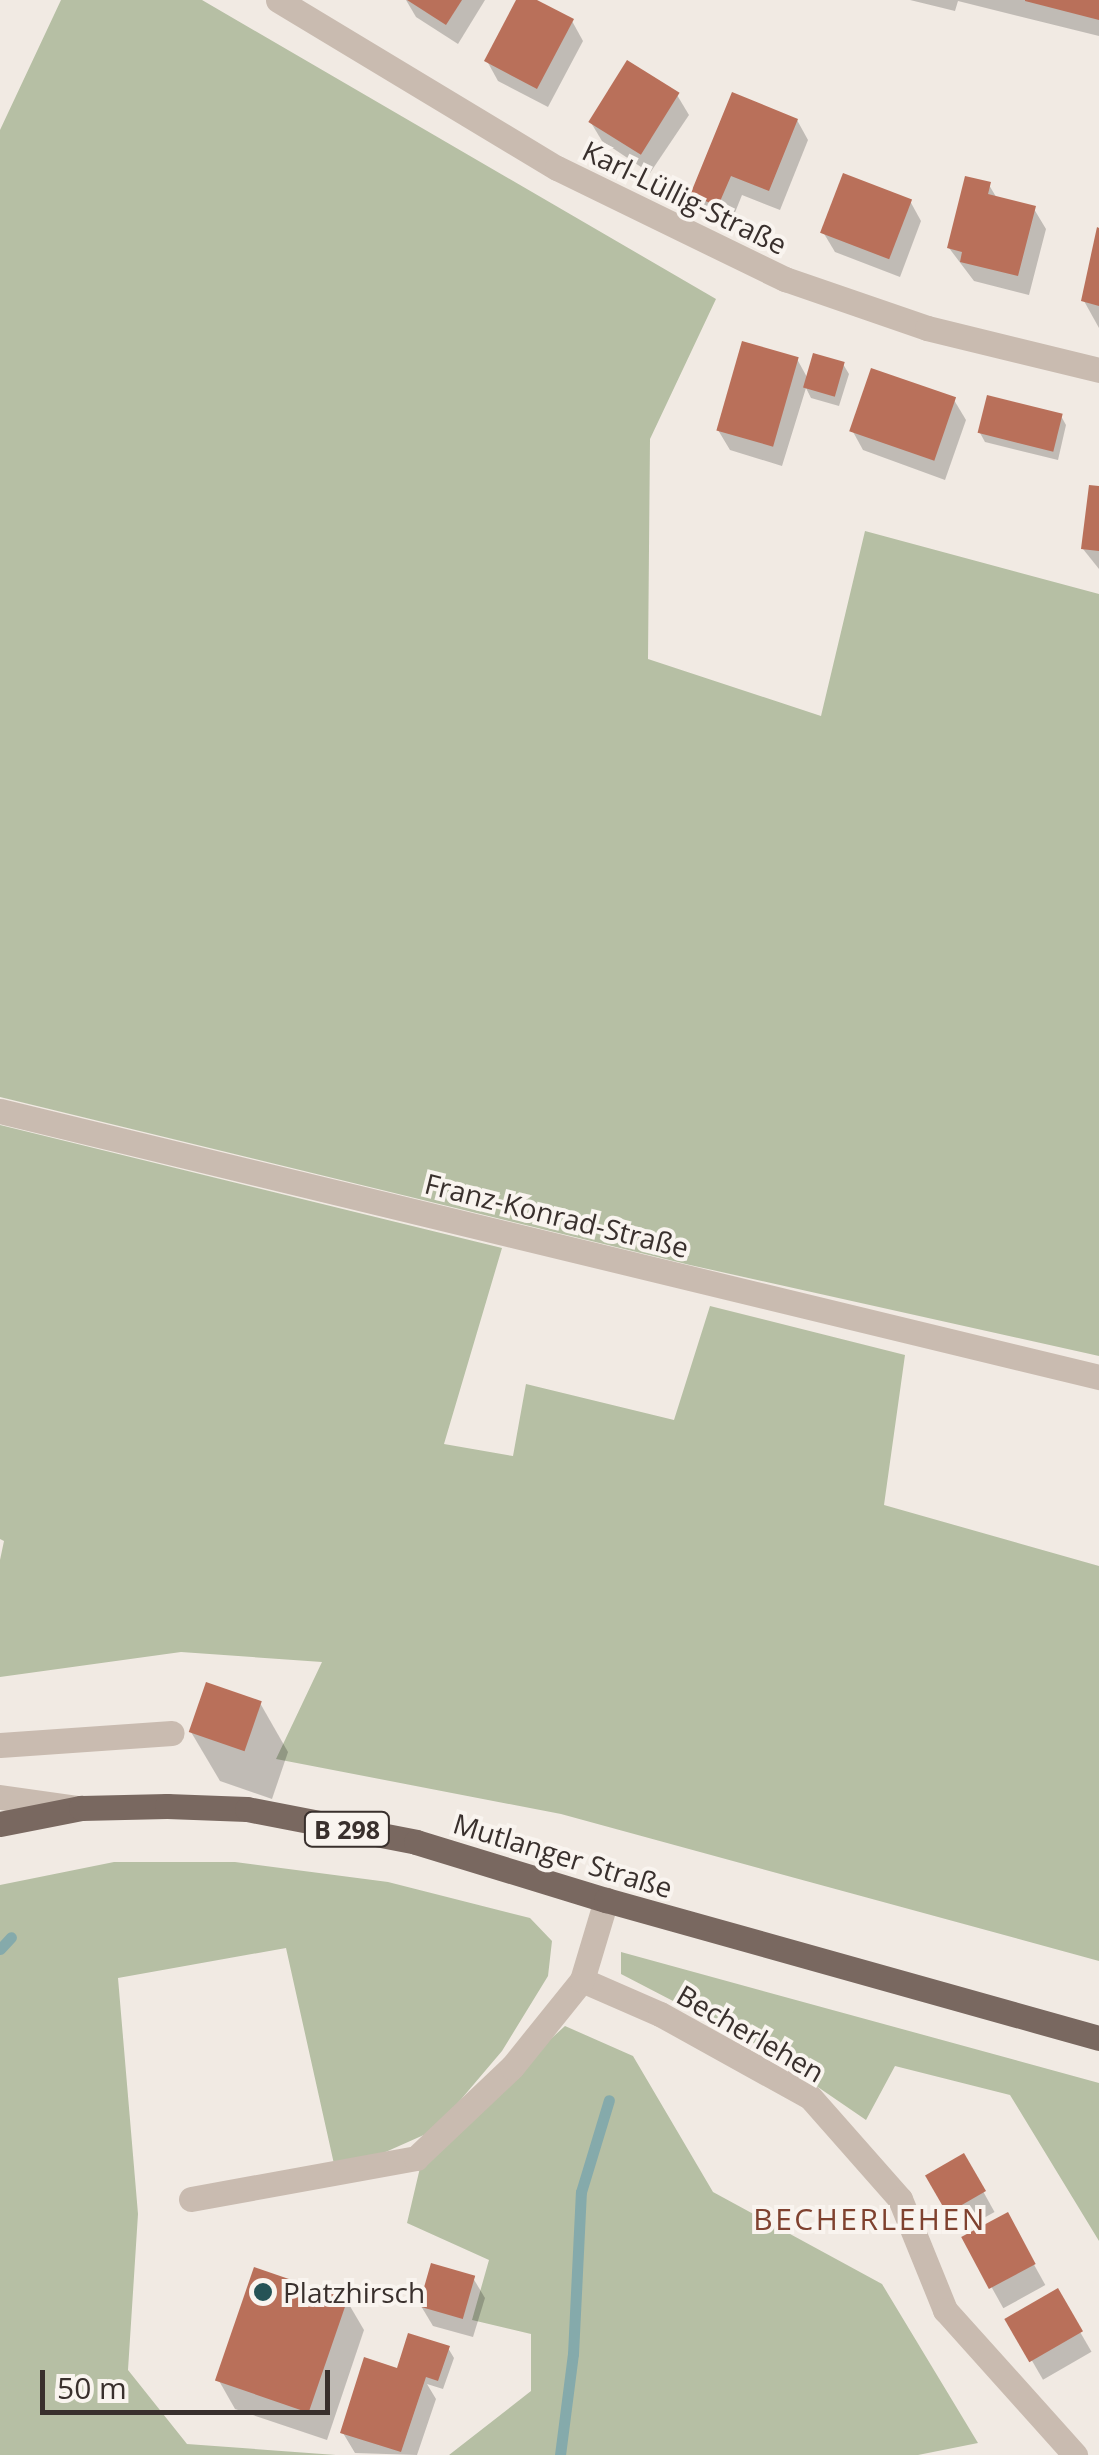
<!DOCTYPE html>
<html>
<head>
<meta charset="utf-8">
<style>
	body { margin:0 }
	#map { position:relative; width:1099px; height:2455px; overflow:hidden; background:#f1eae3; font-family:"Open Sans",sans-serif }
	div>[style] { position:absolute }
	.green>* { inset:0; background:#b6bfa4 }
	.shadow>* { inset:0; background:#0003; transform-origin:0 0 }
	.stream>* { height:11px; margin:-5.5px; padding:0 5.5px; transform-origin:5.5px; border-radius:5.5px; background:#85aaab }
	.building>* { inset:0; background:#b9705a; transform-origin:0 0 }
	.street>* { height:25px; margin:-12.5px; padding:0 12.5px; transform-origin:12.5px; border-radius:12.5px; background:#c9bbb0 }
	.primary>* { height:25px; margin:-12.5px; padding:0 12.5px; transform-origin:12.5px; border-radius:12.5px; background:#796860 }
	.dots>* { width:28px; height:28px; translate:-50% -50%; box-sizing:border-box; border:5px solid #f9f4ef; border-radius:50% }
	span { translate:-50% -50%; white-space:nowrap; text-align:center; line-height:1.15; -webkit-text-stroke:8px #f9f4ef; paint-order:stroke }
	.shield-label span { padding:2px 8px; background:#f9f4ef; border:2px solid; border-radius:8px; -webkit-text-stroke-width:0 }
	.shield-label { font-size:25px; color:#39302d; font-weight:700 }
	.street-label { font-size:28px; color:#39302d }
	.poi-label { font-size:28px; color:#39302d }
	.left { translate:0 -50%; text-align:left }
	.neighbourhood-label { font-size:30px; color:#7f412f; letter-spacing:2.5px }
	.scale { position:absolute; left:40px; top:2370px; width:290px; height:45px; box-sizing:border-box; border:5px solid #39302d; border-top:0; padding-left:12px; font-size:30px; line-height:35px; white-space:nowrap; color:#39302d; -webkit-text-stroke:8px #f9f4ef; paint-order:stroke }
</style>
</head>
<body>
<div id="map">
	<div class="green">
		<i style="clip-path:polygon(61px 0,202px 0,716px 299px,650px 439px,648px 659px,821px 716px,865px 531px,1099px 594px,1099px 1356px,690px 1265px,0 1097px,0 130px)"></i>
		<i style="clip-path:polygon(0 1125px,502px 1248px,444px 1444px,513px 1456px,526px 1384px,674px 1420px,710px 1306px,905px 1355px,884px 1505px,1099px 1566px,1099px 1961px,561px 1814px,276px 1759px,322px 1662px,181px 1652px,0 1677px,0 1560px,4px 1541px,0 1539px)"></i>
		<i style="clip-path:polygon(114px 1862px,235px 1862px,388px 1882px,530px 1918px,552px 1941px,548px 1976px,502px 2051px,435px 2130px,381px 2154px,334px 2164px,286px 1948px,118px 1978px,138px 2214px,128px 2370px,187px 2444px,336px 2455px,0 2455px,0 1885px)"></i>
		<i style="clip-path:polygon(621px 1952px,1099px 2083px,1099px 2241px,1010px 2095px,895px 2066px,866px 2120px,752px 2042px,621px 1974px)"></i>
		<i style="clip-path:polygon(565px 2026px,633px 2056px,713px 2192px,882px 2284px,978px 2443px,918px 2455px,449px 2455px,531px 2391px,531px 2334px,472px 2320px,489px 2260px,407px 2223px,423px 2155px)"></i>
	</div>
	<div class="shadow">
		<i style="clip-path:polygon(406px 0,485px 0,458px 44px,416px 17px)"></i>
		<i style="clip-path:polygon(519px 0,532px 0,572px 21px,583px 41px,548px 107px,498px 81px,487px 61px)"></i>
		<i style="clip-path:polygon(910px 0,1099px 0,1099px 36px,958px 1px,955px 11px)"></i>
		<i style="clip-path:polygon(677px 95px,689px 115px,650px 173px,602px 141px,590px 121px)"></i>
		<i style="clip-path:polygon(797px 120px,808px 140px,780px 210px,742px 195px,730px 225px,705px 214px,693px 194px)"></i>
		<i style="clip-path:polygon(989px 185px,998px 200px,1034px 209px,1046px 229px,1029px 295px,974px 281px,949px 248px)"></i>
		<i style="clip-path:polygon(910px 201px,921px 221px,900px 277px,835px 252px,823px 232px)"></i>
		<i style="clip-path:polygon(1099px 232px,1099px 328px,1084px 301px)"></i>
		<i style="clip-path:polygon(797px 359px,808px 379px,843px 364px,849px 374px,839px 406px,811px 398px,806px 388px,782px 466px,730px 450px,718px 430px)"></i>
		<i style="clip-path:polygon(954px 400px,966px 420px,945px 480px,863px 450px,852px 430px)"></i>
		<i style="clip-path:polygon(1061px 416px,1066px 425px,1058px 460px,985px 442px,980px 433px)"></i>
		<i style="clip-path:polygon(1099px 488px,1099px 569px,1083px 549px)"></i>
		<i style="clip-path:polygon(260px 1703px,288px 1752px,272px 1799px,220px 1781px,191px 1732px)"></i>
		<i style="left:964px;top:2157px;width:63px;height:40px;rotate:61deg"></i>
		<i style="left:1007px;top:2216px;width:79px;height:48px;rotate:61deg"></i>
		<i style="clip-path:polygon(473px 2278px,485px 2298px,473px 2337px,433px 2326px,421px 2306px)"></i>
		<i style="left:1057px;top:2292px;width:69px;height:56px;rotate:60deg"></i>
		<i style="clip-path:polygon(347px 2301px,364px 2330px,327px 2440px,235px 2409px,218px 2379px)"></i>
		<i style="clip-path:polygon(448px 2348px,454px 2358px,443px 2389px,427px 2384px,436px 2399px,417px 2455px,355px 2453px,343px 2433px,399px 2371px)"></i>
	</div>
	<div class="stream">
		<i style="left:0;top:1949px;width:16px;rotate:-47deg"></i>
		<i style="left:560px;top:2455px;width:102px;rotate:-82.7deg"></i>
		<i style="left:573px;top:2354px;width:162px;rotate:-87.2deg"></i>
		<i style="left:581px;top:2192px;width:96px;rotate:-73.1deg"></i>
	</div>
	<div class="building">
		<i style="clip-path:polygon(407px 0,462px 0,446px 25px)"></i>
		<i style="clip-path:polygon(516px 0,537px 0,574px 19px,537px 89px,484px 61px)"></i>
		<i style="clip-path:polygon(1025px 0,1099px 0,1099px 20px,1025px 1px)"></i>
		<i style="left:627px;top:60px;width:62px;height:73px;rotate:32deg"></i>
		<i style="clip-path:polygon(732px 92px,798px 119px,769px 191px,731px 176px,718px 206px,690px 195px)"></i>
		<i style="left:843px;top:173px;width:74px;height:64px;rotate:21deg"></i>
		<i style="clip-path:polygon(965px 176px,991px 182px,988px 194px,1036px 206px,1018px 276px,960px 262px,962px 252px,947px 248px)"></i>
		<i style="clip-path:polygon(1097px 227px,1099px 228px,1099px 306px,1081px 301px)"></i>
		<i style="left:742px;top:341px;width:59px;height:93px;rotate:16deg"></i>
		<i style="left:813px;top:353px;width:33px;height:36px;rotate:16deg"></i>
		<i style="left:871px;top:368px;width:90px;height:67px;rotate:19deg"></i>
		<i style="left:987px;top:395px;width:78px;height:39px;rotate:14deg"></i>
		<i style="clip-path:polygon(1089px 485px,1099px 486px,1099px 551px,1081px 549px)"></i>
		<i style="left:206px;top:1682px;width:59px;height:53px;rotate:19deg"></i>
		<i style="left:964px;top:2153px;width:44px;height:45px;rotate:60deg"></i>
		<i style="left:1008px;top:2212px;width:59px;height:53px;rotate:62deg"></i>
		<i style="left:431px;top:2263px;width:46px;height:45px;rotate:16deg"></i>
		<i style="left:254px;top:2267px;width:99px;height:120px;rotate:19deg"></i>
		<i style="left:1058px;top:2288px;width:50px;height:62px;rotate:60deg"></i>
		<i style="clip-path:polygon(408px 2333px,450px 2346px,438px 2381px,426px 2377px,401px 2452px,340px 2433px,364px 2357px,397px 2368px)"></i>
	</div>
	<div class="street">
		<i style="left:278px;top:0;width:326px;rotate:31.1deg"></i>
		<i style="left:557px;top:168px;width:254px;rotate:26deg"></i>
		<i style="left:785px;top:279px;width:150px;rotate:19deg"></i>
		<i style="left:927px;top:328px;width:177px;rotate:13.7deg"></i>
		<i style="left:0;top:1111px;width:1131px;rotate:13.61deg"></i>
		<i style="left:0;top:1745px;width:172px;rotate:-4deg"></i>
		<i style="left:0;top:1797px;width:77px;rotate:8.2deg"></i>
		<i style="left:582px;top:1980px;width:85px;rotate:23.6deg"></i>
		<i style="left:660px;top:2014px;width:171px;rotate:29deg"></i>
		<i style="left:810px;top:2097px;width:136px;rotate:48.6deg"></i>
		<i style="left:900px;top:2199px;width:120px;rotate:67.9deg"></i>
		<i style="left:945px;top:2310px;width:195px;rotate:48.1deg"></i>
		<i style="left:191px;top:2199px;width:229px;rotate:-10.3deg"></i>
		<i style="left:416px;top:2158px;width:132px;rotate:-43.5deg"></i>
		<i style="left:512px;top:2067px;width:112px;rotate:-51.2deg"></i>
		<i style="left:582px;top:1980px;width:84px;rotate:-73.3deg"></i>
	</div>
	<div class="primary">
		<i style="left:0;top:1824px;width:83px;rotate:-11.2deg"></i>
		<i style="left:81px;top:1808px;width:86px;rotate:-1.3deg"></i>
		<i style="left:167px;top:1806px;width:80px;rotate:2.1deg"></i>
		<i style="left:247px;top:1809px;width:172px;rotate:11deg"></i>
		<i style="left:416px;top:1842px;width:199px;rotate:17deg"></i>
		<i style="left:606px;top:1900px;width:512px;rotate:15.64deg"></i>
	</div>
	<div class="dots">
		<i style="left:263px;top:2292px;background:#265356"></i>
	</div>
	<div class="shield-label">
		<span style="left:347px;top:1829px">B 298</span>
	</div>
	<div class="street-label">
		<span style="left:685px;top:197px;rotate:26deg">Karl-Lüllig-Straße</span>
		<span style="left:557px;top:1215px;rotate:14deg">Franz-Konrad-Straße</span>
		<span style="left:563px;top:1855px;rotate:17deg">Mutlanger Straße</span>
		<span style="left:751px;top:2033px;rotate:30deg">Becherlehen</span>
	</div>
	<div class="poi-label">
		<span class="left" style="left:283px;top:2292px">Platzhirsch</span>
	</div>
	<div class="neighbourhood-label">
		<span style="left:870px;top:2219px">BECHERLEHEN</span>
	</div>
	<div class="scale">50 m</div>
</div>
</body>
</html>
